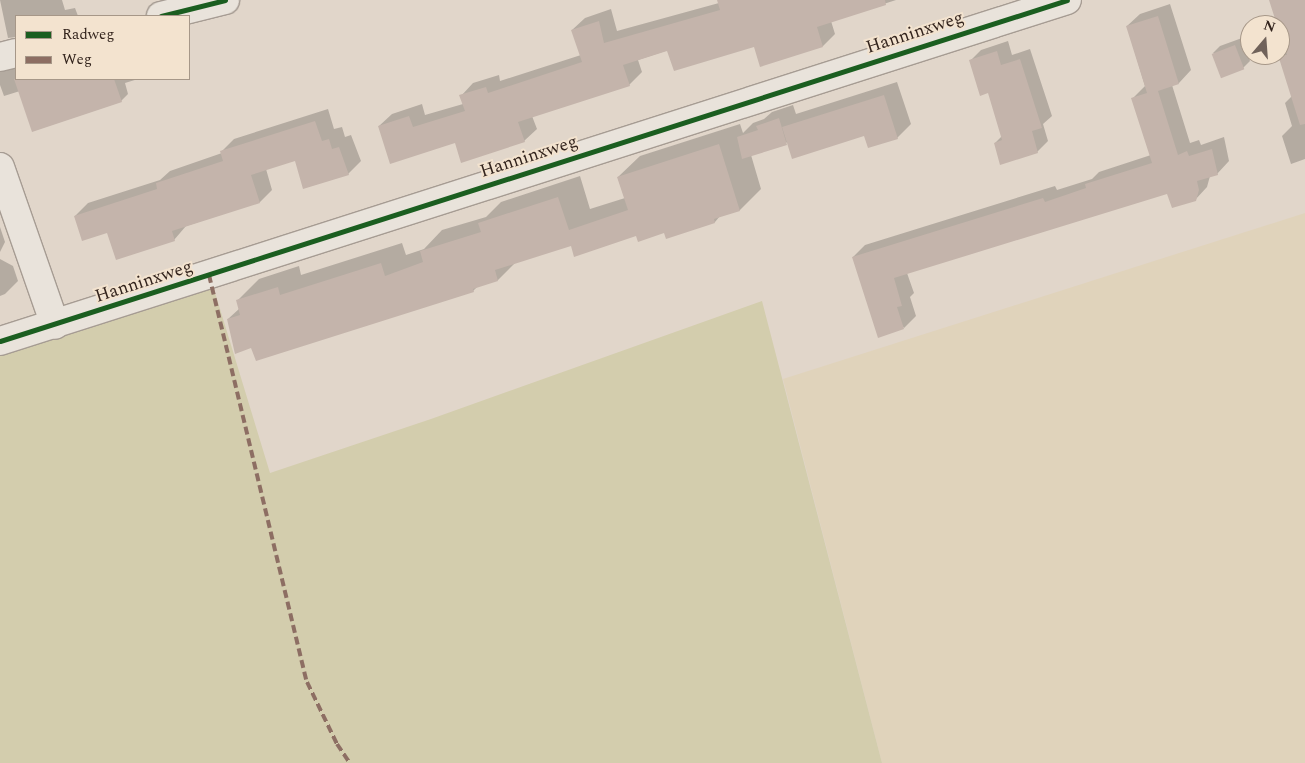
<!DOCTYPE html>
<html>
<head>
<meta charset="utf-8">
<style>
	body { margin:0 }
	#map { position:relative; width:1305px; height:763px; overflow:hidden; background:#e1d6ca; font-family:Spectral,serif }
	div>[style] { position:absolute }
	.farmland>* { inset:0; background:#e0d3bb }
	.green>* { inset:0; background:#d3cdad }
	.shadow>* { inset:0; background:#0003 }
	.building>* { inset:0; background:#c4b4ab; transform-origin:0 0 }
	.roads { filter:drop-shadow(1px 0 #a69c93) drop-shadow(-1px 0 #a69c93) drop-shadow(0 1px #a69c93) drop-shadow(0 -1px #a69c93) }
	.minor>* { height:28px; margin:-14px; padding:0 14px; transform-origin:14px; border-radius:14px; background:#e9e3db }
	.quiet>* { height:4px; margin-top:-2px; transform-origin:0; background:repeating-linear-gradient(90deg,#8d6e63 0 8px,transparent 0 12px) }
	.cycleway>* { height:5px; margin:-2.5px; padding:0 2.5px; transform-origin:2.5px; border-radius:2.5px; background:#1b5e20 }
	span { translate:-50% -50%; white-space:nowrap; text-align:center; line-height:1.15; -webkit-text-stroke:4px #f3e3cf; paint-order:stroke }
	.street-label { font-size:18px; color:#33241d }
	.legend { position:absolute; left:15px; top:15px; width:175px; height:65px; box-sizing:border-box; background:#f3e3cf; border:1px solid #a69788; margin:0; padding:6px 9px; list-style:none; font-size:15px; color:#33241d }
	.legend li { display:flex; align-items:center; gap:10px; height:25px }
	.legend b { width:25px; border:1px solid #a69788 }
	.north { position:absolute; left:1240px; top:15px; width:50px; height:50px; box-sizing:border-box; background:#f3e3cf; border:1px solid #a69788; border-radius:50%; rotate:18deg; font-size:14px; font-weight:700; line-height:20px; text-align:center; color:#33241d }
	.north::after { content:''; display:block; margin:auto; width:18px; height:22px; background:#70625a; clip-path:polygon(50% 0,100% 100%,50% 72%,0 100%) }
</style>
</head>
<body>
<div id="map">
	<div class="farmland">
		<i style="clip-path:polygon(1305px 213px,1305px 763px,882px 763px,783px 379px)"></i>
	</div>
	<div class="green">
		<i style="clip-path:polygon(213px 286px,270px 473px,431px 419px,762px 301px,882px 763px,0 763px,0 355px,4px 352px)"></i>
	</div>
	<div class="shadow">
		<i style="clip-path:polygon(0 0,62px 0,65px 10px,75px 8px,78px 16px,16px 16px,16px 37px,8px 38px)"></i>
		<i style="clip-path:polygon(718px 0,896px 0,831px 21px,835px 34px,823px 46px,755px 46px,668px 50px,638px 60px,642px 72px,629px 85px,532px 116px,537px 129px,524px 141px,456px 142px,379px 126px,392px 114px,422px 104px,425px 115px,463px 104px,461px 96px,473px 83px,499px 75px,500px 81px,581px 55px,572px 30px,585px 18px,611px 9px,617px 31px,719px 3px)"></i>
		<i style="clip-path:polygon(1270px 0,1305px 0,1305px 159px,1291px 164px,1282px 136px,1292px 126px,1285px 103px,1292px 96px,1279px 55px,1280px 37px,1282px 35px)"></i>
		<i style="clip-path:polygon(1170px 4px,1191px 70px,1179px 83px,1172px 85px,1190px 143px,1199px 140px,1201px 145px,1224px 137px,1229px 161px,1217px 174px,1210px 176px,1207px 187px,1195px 200px,1168px 192px,907px 273px,914px 293px,910px 297px,916px 316px,904px 328px,853px 257px,865px 245px,1055px 186px,1057px 190px,1092px 179px,1099px 172px,1151px 155px,1133px 98px,1145px 86px,1127px 26px,1140px 14px)"></i>
		<i style="clip-path:polygon(1242px 38px,1250px 61px,1243px 68px,1213px 53px,1220px 46px)"></i>
		<i style="clip-path:polygon(1008px 41px,1012px 55px,1030px 49px,1052px 116px,1043px 124px,1048px 141px,1037px 152px,995px 143px,1002px 136px,989px 92px,970px 61px,981px 50px)"></i>
		<i style="clip-path:polygon(16px 64px,16px 79px,138px 79px,125px 83px,128px 94px,121px 101px,20px 91px,4px 96px,0 85px,0 69px)"></i>
		<i style="clip-path:polygon(897px 82px,911px 124px,897px 138px,865px 134px,788px 142px,751px 155px,761px 189px,740px 210px,720px 216px,715px 222px,665px 232px,572px 244px,516px 262px,498px 280px,478px 286px,473px 291px,252px 346px,228px 319px,240px 308px,237px 301px,259px 279px,299px 266px,301px 275px,402px 243px,406px 255px,424px 249px,442px 230px,486px 217px,501px 202px,580px 176px,590px 209px,625px 198px,618px 177px,640px 156px,740px 124px,743px 133px,753px 123px,764px 119px,772px 112px,793px 105px,796px 114px)"></i>
		<i style="clip-path:polygon(328px 109px,334px 129px,342px 127px,345px 137px,351px 135px,361px 161px,348px 174px,296px 160px,266px 169px,272px 190px,260px 202px,186px 226px,174px 240px,108px 231px,75px 216px,88px 203px,160px 180px,170px 171px,222px 153px,222px 151px,234px 139px)"></i>
		<i style="clip-path:polygon(0 227px,5px 242px,0 252px)"></i>
		<i style="clip-path:polygon(0 259px,13px 266px,18px 281px,5px 294px,0 296px)"></i>
	</div>
	<div class="building">
		<i style="clip-path:polygon(717px 0,885px 0,886px 5px,817px 27px,823px 47px,760px 67px,754px 47px,674px 71px,667px 51px,623px 65px,630px 86px,518px 122px,525px 142px,461px 163px,455px 143px,390px 164px,378px 126px,409px 116px,413px 127px,465px 111px,459px 95px,486px 87px,488px 93px,582px 62px,571px 30px,599px 21px,604px 43px,720px 10px)"></i>
		<i style="clip-path:polygon(1269px 0,1305px 0,1305px 124px,1300px 125px,1278px 55px,1287px 55px,1280px 33px,1280px 25px,1277px 25px)"></i>
		<i style="clip-path:polygon(1158px 16px,1179px 84px,1158px 91px,1178px 155px,1187px 151px,1189px 156px,1212px 149px,1218px 175px,1197px 181px,1199px 190px,1196px 201px,1172px 208px,1167px 194px,894px 278px,902px 306px,897px 307px,904px 329px,878px 338px,852px 257px,1043px 198px,1045px 202px,1086px 188px,1085px 184px,1152px 163px,1131px 98px,1147px 93px,1126px 26px)"></i>
		<i style="left:1235px;top:45px;width:26px;height:25px;rotate:69deg"></i>
		<i style="clip-path:polygon(997px 51px,1001px 65px,1020px 59px,1042px 128px,1032px 131px,1038px 153px,1000px 165px,994px 143px,1002px 140px,988px 93px,980px 96px,969px 60px)"></i>
		<i style="clip-path:polygon(14px 79px,114px 79px,122px 102px,32px 132px)"></i>
		<i style="clip-path:polygon(884px 95px,898px 139px,868px 148px,864px 136px,792px 159px,782px 127px)"></i>
		<i style="clip-path:polygon(779px 118px,787px 145px,742px 159px,737px 137px,758px 130px,756px 126px)"></i>
		<i style="clip-path:polygon(315px 121px,322px 141px,329px 139px,332px 149px,339px 147px,349px 175px,303px 189px,295px 161px,251px 175px,260px 203px,172px 231px,175px 241px,116px 260px,107px 233px,82px 241px,74px 216px,157px 189px,156px 183px,223px 161px,220px 151px)"></i>
		<i style="clip-path:polygon(719px 144px,740px 211px,714px 219px,715px 223px,666px 239px,664px 233px,638px 242px,636px 236px,574px 257px,571px 246px,495px 270px,498px 281px,473px 289px,474px 292px,256px 361px,251px 348px,235px 354px,227px 319px,240px 315px,236px 300px,278px 287px,280px 295px,381px 263px,385px 276px,423px 262px,420px 251px,481px 232px,478px 223px,558px 197px,569px 230px,628px 210px,617px 177px)"></i>
	</div>
	<div class="roads">
		<div class="minor">
			<i style="left:161px;top:16px;width:66px;rotate:-14deg"></i>
			<i style="left:0;top:57px;width:16px;rotate:-14deg"></i>
			<i style="left:0;top:167px;width:167px;rotate:70.8deg"></i>
			<i style="left:0;top:341px;width:1120px;rotate:-17.72deg"></i>
		</div>
	</div>
	<div class="quiet">
		<i style="left:209px;top:275px;width:419px;rotate:76.5deg"></i>
		<i style="left:307px;top:682px;width:69px;rotate:64.2deg"></i>
		<i style="left:337px;top:744px;width:23px;rotate:56deg"></i>
	</div>
	<div class="cycleway">
		<i style="left:161px;top:16px;width:66px;rotate:-14deg"></i>
		<i style="left:0;top:341px;width:1120px;rotate:-17.72deg"></i>
	</div>
	<div class="street-label">
		<span style="left:915px;top:33px;rotate:-18deg">Hanninxweg</span>
		<span style="left:529px;top:157px;rotate:-18deg">Hanninxweg</span>
		<span style="left:144px;top:282px;rotate:-18deg">Hanninxweg</span>
	</div>
	<ul class="legend">
	<li><b style="height:6px;background:#1b5e20"></b>Radweg</li>
	<li><b style="height:6px;background:#8d6e63"></b>Weg</li>
	</ul>
	<div class="north">N</div>
</div>
</body>
</html>
